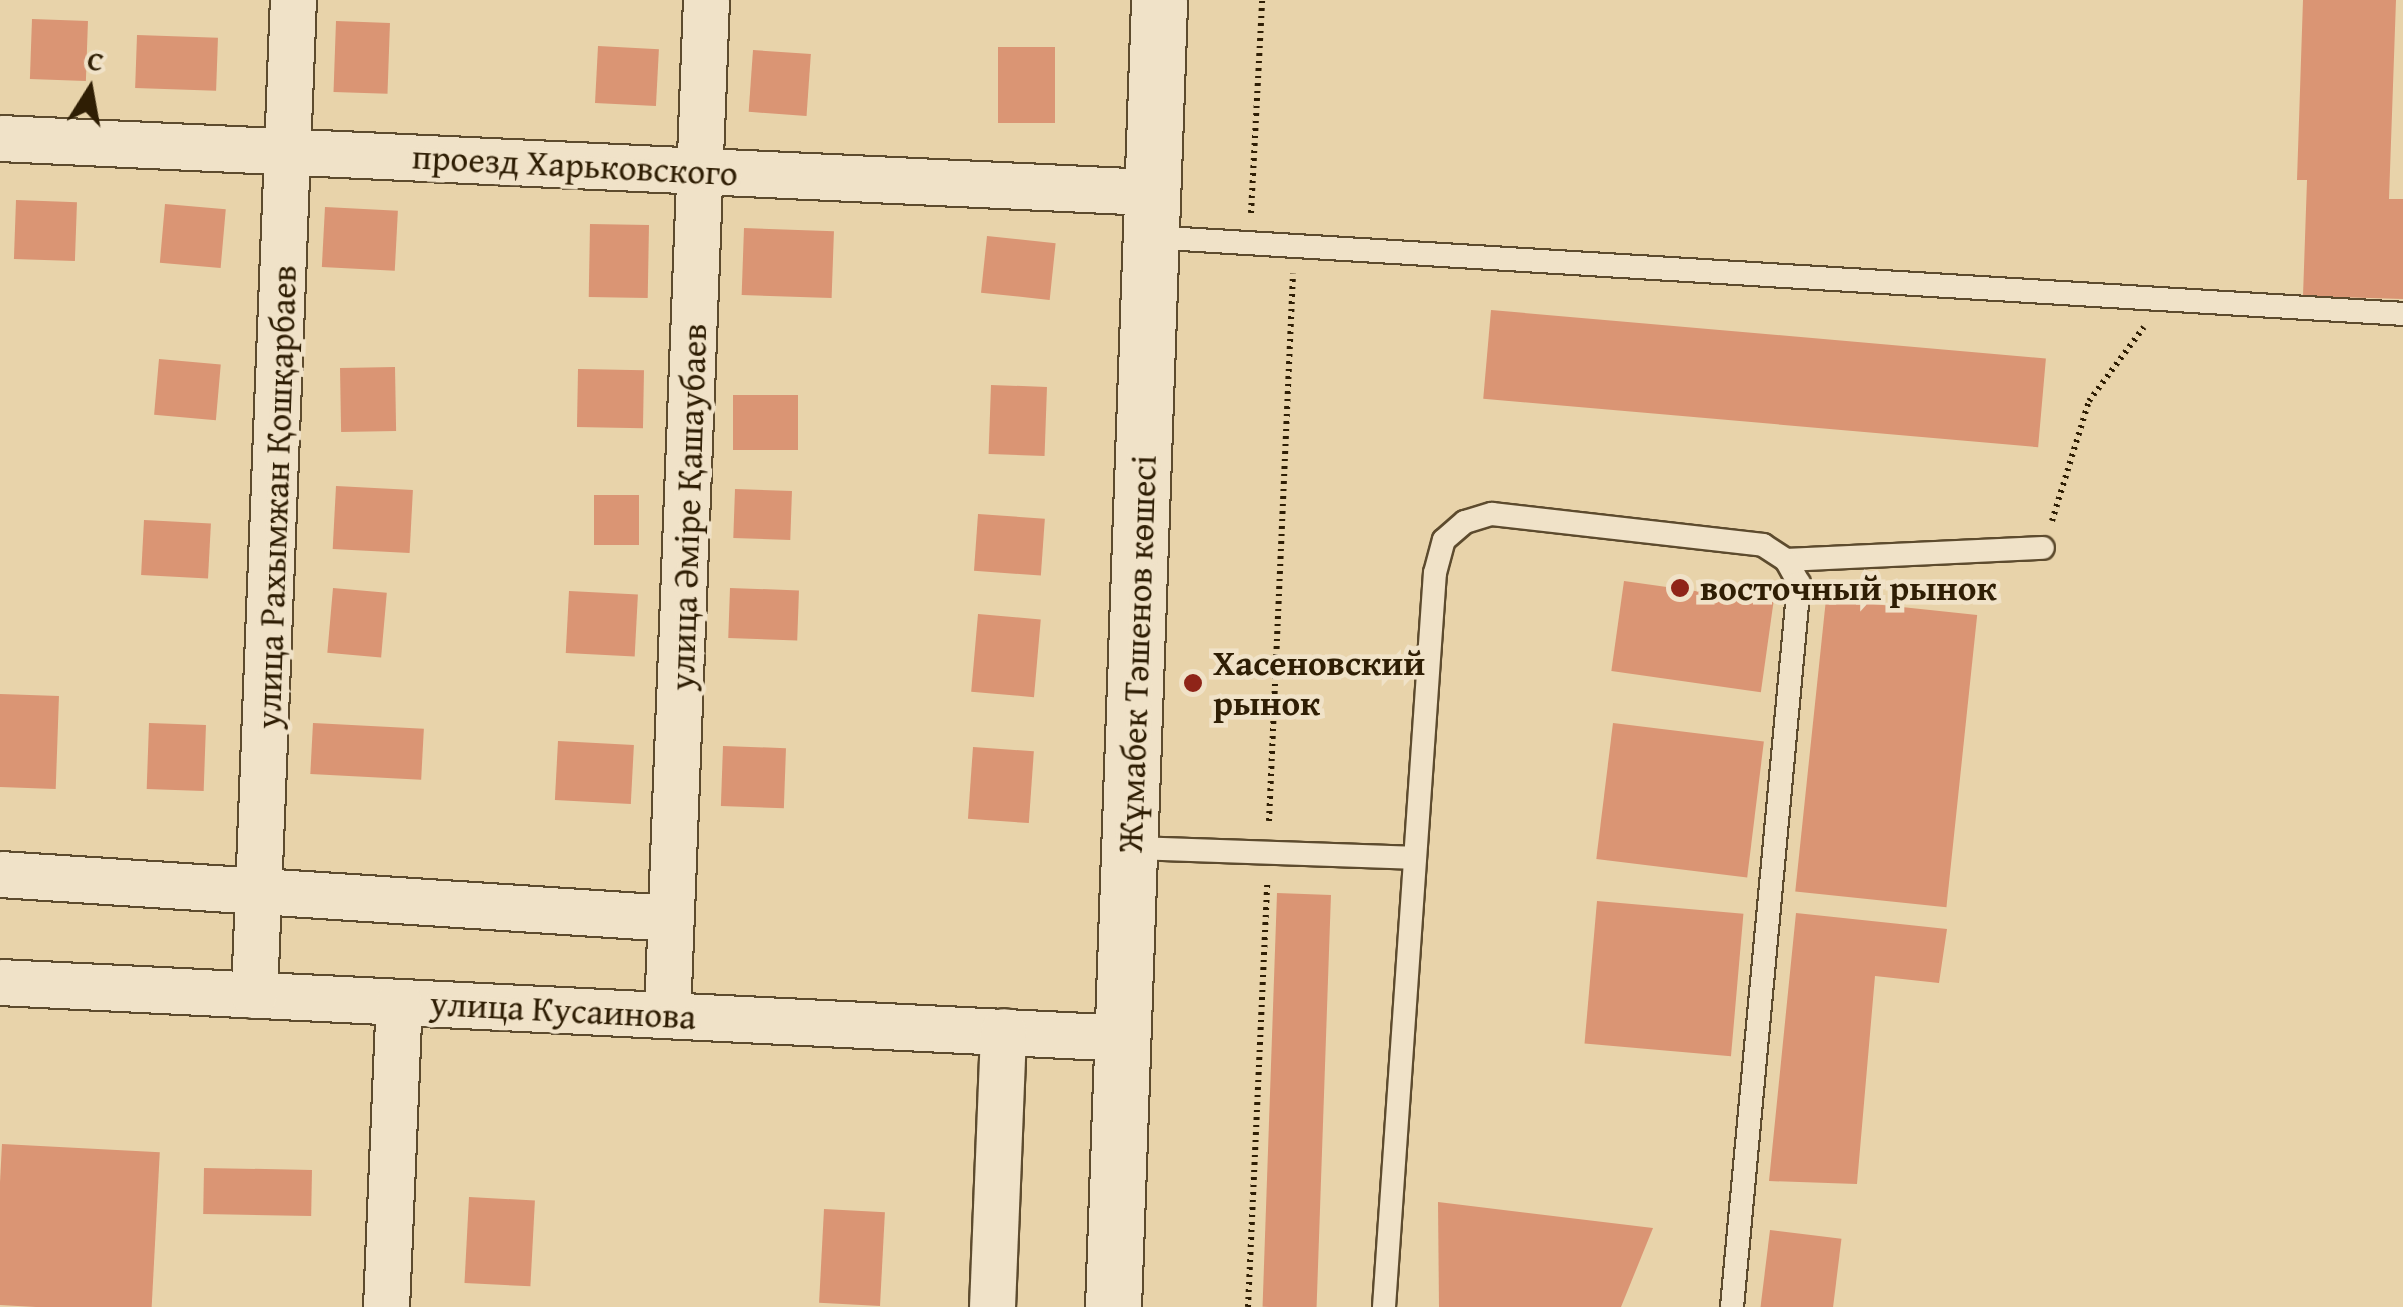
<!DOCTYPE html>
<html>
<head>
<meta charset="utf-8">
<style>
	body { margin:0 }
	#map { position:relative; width:2403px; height:1307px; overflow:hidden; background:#e8d3aa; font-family:"Gentium Book Plus",serif }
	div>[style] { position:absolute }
	.building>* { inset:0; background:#da9574; transform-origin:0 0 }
	.path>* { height:6px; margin-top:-3px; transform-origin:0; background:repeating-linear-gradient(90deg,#2f1e04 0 2.5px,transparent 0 7.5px) }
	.roads { filter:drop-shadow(2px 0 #5d4b2e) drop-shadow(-2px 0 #5d4b2e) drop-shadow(0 2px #5d4b2e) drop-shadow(0 -2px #5d4b2e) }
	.lane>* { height:22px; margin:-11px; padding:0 11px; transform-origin:11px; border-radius:11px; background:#f0e2c8 }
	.street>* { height:45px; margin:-22.5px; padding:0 22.5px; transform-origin:22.5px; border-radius:22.5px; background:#f0e2c8 }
	.secondary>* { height:55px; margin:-27.5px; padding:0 27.5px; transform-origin:27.5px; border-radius:27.5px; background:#f0e2c8 }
	.dots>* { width:28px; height:28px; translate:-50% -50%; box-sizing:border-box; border:5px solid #f0e2c8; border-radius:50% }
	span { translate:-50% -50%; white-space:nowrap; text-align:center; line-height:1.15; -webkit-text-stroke:9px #f0e2c8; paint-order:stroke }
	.street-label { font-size:35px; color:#2f1e04 }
	.poi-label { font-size:35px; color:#2f1e04; font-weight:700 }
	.left { translate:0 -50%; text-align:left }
	.north { position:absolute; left:40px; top:40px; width:100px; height:100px; -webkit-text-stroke:8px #f0e2c8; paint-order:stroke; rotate:11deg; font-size:28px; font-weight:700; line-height:40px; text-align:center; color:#2f1e04 }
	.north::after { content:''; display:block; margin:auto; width:35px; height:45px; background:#2f1e04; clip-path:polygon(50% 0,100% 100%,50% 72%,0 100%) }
</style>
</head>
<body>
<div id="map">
	<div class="building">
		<i style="clip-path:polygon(2303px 0,2396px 0,2389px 199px,2403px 199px,2403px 299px,2303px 296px,2307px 180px,2297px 180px)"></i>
		<i style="left:32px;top:19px;width:56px;height:60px;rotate:2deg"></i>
		<i style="left:336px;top:21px;width:54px;height:71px;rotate:2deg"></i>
		<i style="left:137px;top:35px;width:81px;height:53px;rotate:2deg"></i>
		<i style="left:598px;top:46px;width:61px;height:57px;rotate:3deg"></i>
		<i style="left:998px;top:47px;width:57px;height:76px"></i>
		<i style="left:753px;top:50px;width:58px;height:62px;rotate:4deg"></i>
		<i style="left:16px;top:200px;width:61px;height:59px;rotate:2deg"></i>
		<i style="left:165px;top:204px;width:61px;height:59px;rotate:5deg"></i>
		<i style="left:325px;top:207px;width:73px;height:60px;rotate:3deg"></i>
		<i style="left:590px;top:224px;width:59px;height:73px;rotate:1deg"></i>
		<i style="left:744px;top:228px;width:90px;height:67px;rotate:2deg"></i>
		<i style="left:987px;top:236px;width:69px;height:57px;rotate:6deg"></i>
		<i style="left:1491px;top:310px;width:557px;height:89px;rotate:5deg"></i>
		<i style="left:159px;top:359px;width:62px;height:56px;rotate:5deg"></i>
		<i style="left:395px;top:367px;width:64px;height:55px;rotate:89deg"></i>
		<i style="left:578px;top:369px;width:66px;height:58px;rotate:1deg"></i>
		<i style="left:991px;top:385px;width:56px;height:69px;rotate:2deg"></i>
		<i style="left:798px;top:395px;width:55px;height:65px;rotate:90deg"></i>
		<i style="left:336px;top:486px;width:77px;height:63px;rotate:3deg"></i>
		<i style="left:735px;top:489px;width:57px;height:49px;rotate:2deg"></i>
		<i style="left:594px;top:495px;width:45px;height:50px"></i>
		<i style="left:978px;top:514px;width:67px;height:57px;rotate:4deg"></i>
		<i style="left:144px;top:520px;width:67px;height:55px;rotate:3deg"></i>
		<i style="left:1624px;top:581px;width:151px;height:91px;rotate:8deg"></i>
		<i style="left:333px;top:588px;width:54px;height:65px;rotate:5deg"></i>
		<i style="left:730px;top:588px;width:69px;height:50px;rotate:2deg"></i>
		<i style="left:569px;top:591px;width:69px;height:62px;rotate:3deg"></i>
		<i style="left:1826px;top:599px;width:152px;height:294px;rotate:6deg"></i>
		<i style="left:978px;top:614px;width:63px;height:78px;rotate:5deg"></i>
		<i style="left:0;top:694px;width:59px;height:93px;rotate:2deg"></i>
		<i style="left:149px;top:723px;width:57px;height:66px;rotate:2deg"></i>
		<i style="left:313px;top:723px;width:111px;height:51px;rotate:3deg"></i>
		<i style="left:1613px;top:723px;width:152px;height:137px;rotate:7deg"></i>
		<i style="left:558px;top:741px;width:76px;height:59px;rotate:3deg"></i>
		<i style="left:723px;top:746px;width:63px;height:60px;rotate:2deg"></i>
		<i style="left:973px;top:747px;width:61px;height:72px;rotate:4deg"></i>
		<i style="left:1277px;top:893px;width:54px;height:414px;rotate:2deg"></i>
		<i style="left:1597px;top:901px;width:147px;height:143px;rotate:5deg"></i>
		<i style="clip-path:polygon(1796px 913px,1947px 929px,1939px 983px,1875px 976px,1857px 1184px,1769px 1181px)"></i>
		<i style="left:2px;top:1144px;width:158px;height:161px;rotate:3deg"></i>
		<i style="left:204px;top:1168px;width:108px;height:46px;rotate:1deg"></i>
		<i style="left:469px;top:1197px;width:66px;height:86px;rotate:3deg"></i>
		<i style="clip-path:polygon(1438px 1202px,1653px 1228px,1621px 1307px,1439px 1307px)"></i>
		<i style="left:824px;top:1209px;width:61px;height:94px;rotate:3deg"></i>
		<i style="left:1770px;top:1230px;width:72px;height:78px;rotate:7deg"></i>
	</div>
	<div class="path">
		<i style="left:1251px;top:213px;width:213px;rotate:-87deg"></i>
		<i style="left:2052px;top:521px;width:126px;rotate:-72.9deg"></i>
		<i style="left:2089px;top:401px;width:92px;rotate:-53.4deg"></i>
		<i style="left:1269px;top:821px;width:548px;rotate:-87.49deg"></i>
		<i style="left:1248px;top:1307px;width:423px;rotate:-87.4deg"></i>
	</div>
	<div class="roads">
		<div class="lane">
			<i style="left:1149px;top:237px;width:1256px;rotate:3.51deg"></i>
			<i style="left:1786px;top:560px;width:257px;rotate:-2.7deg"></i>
			<i style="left:1131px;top:848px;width:284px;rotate:2deg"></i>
			<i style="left:1384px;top:1307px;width:736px;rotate:-86.03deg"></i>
			<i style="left:1435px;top:573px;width:34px;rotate:-75deg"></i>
			<i style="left:1444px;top:540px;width:28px;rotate:-41deg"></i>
			<i style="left:1465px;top:522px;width:28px;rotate:-17deg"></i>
			<i style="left:1492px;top:514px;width:273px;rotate:6.5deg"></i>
			<i style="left:1763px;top:545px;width:27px;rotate:33deg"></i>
			<i style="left:1786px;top:560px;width:26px;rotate:61deg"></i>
			<i style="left:1799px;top:583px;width:727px;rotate:95.29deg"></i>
		</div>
		<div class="street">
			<i style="left:0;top:138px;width:1152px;rotate:2.69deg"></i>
			<i style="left:0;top:874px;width:672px;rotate:3.75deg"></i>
			<i style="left:0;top:982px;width:1126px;rotate:2.85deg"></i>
			<i style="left:254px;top:995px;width:996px;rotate:-87.76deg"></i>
			<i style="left:667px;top:1015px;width:1016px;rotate:-87.8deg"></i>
			<i style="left:386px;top:1307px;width:305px;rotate:-87.6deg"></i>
			<i style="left:992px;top:1307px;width:276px;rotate:-87.7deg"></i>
		</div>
		<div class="secondary">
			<i style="left:1113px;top:1307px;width:1308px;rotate:-87.98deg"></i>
		</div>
	</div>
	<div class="dots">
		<i style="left:1680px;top:588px;background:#8f2418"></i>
		<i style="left:1193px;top:683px;background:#8f2418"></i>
	</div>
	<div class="street-label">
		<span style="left:575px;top:165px;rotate:3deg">проезд Харьковского</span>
		<span style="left:276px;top:497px;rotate:-88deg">улица Рахымжан Қошқарбаев</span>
		<span style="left:688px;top:507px;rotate:-88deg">улица Әміре Қашаубаев</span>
		<span style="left:1137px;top:654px;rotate:-88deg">Жұмабек Тәшенов көшесі</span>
		<span style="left:563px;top:1010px;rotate:3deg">улица Кусаинова</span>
	</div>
	<div class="poi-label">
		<span class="left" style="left:1700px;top:588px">восточный рынок</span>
		<span class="left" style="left:1213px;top:683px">Хасеновский<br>рынок</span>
	</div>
	<div class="north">С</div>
</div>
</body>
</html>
